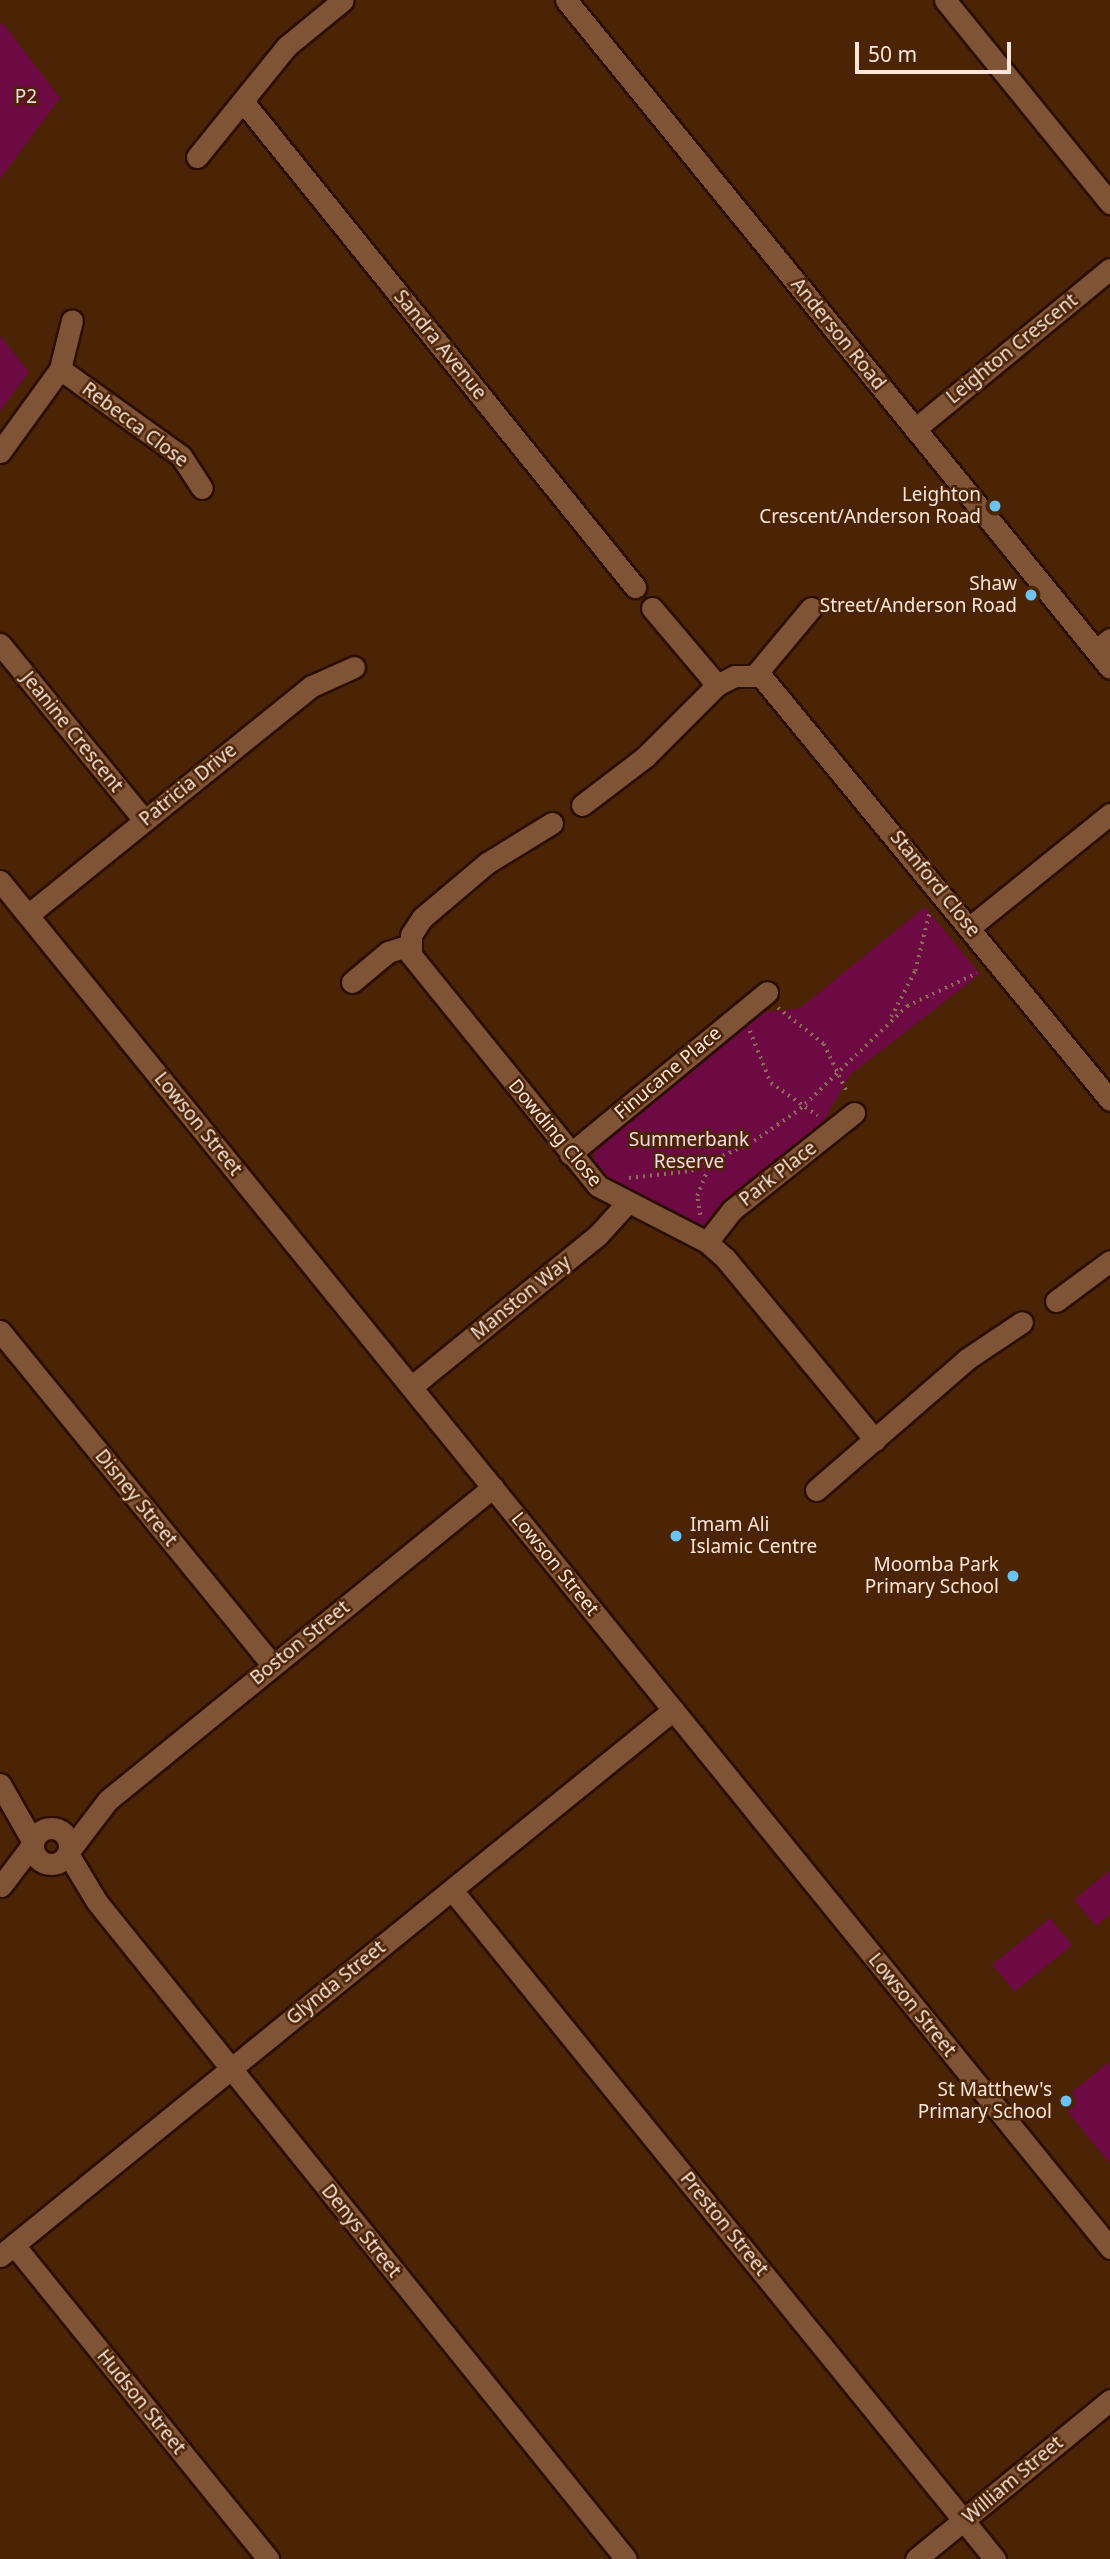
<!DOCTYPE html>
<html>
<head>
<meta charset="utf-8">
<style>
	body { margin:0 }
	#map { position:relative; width:1110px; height:2559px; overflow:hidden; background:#4b2305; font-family:"Noto Sans",sans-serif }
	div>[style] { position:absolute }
	.green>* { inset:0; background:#6d0943; transform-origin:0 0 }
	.path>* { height:3.5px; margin-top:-1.75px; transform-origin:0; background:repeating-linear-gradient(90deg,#8d6c55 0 2px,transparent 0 7px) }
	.roads { filter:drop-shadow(2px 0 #2b0e00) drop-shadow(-2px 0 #2b0e00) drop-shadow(0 2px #2b0e00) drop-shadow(0 -2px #2b0e00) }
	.street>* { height:21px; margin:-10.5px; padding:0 10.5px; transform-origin:10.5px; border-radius:10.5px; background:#7f5336 }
	.street>.ring { margin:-10.5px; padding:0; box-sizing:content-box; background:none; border:21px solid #7f5336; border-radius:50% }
	.secondary>* { height:21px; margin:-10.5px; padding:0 10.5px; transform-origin:10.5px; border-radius:10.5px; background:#7f5336 }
	.dots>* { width:19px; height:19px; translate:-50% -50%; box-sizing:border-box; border:4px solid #4b2305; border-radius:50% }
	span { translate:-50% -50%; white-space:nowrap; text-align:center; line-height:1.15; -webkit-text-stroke:5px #4b2305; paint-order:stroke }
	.park-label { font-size:19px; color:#f4d8e3 }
	.street-label { font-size:19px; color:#fbe6d9 }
	.poi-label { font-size:19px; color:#fbe6d9 }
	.right { translate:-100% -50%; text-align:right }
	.left { translate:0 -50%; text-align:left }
	.scale { position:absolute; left:855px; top:42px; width:156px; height:32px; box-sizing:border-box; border:4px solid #fbe6d9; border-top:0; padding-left:9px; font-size:21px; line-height:24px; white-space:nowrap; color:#fbe6d9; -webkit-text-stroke:5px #4b2305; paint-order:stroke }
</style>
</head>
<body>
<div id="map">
	<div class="green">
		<i style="clip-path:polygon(2px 22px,60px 98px,0 179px,0 25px)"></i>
		<i style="clip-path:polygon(0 336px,29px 372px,0 411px)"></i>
		<i style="clip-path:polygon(925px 907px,980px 974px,850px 1075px,818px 1130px,713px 1223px,695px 1228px,606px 1184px,592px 1164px,597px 1142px,751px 1014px,800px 1008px)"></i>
		<i style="clip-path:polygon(1110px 1870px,1110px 1914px,1096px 1926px,1074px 1900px)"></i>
		<i style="left:1050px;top:1918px;width:35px;height:74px;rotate:51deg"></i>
		<i style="clip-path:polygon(1110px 2061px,1110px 2164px,1060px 2102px)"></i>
	</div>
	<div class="path">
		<i style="left:778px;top:1008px;width:58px;rotate:38deg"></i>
		<i style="left:824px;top:1044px;width:55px;rotate:64.4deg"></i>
		<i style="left:891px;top:1017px;width:52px;rotate:-62.4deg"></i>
		<i style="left:915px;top:971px;width:59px;rotate:-76.2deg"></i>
		<i style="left:750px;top:1031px;width:56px;rotate:68deg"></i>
		<i style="left:771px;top:1083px;width:57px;rotate:35.1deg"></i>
		<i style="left:629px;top:1178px;width:62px;rotate:-6.4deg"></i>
		<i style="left:691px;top:1171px;width:70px;rotate:-25.5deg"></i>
		<i style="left:754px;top:1141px;width:56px;rotate:-34.8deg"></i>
		<i style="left:800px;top:1109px;width:149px;rotate:-43.9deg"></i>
		<i style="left:907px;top:1006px;width:77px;rotate:-25.2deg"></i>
		<i style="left:700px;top:1215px;width:19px;rotate:-99deg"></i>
		<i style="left:697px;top:1196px;width:32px;rotate:-68deg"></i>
	</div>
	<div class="roads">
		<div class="street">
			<i style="left:945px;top:0;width:262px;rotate:50.9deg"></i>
			<i style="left:245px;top:104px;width:621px;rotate:51.08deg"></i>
			<i style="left:197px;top:157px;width:143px;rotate:-51deg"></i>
			<i style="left:287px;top:46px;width:72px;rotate:-39.4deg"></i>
			<i style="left:60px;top:369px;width:149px;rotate:35.7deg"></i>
			<i style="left:181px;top:456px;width:38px;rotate:57deg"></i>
			<i style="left:915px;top:429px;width:252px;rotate:-39.4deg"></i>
			<i style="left:0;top:452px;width:102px;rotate:-54.1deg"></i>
			<i style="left:60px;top:369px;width:50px;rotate:-76.2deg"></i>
			<i style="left:652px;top:608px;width:101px;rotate:49.8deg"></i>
			<i style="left:0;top:644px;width:227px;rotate:50.7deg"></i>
			<i style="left:1096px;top:650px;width:18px;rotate:-38deg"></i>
			<i style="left:756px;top:674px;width:86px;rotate:-50.2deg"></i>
			<i style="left:582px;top:805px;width:79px;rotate:-37.3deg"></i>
			<i style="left:645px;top:757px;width:102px;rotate:-45deg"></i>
			<i style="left:717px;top:685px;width:20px;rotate:-27deg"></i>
			<i style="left:735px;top:676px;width:26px"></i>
			<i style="left:761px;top:676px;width:549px;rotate:50.54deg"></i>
			<i style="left:552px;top:823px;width:76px;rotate:148.4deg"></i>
			<i style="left:487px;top:863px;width:85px;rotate:139.8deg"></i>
			<i style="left:422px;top:918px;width:20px;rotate:123deg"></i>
			<i style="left:411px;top:935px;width:20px;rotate:90deg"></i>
			<i style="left:411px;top:955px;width:297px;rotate:51deg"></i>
			<i style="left:598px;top:1186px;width:123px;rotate:27.2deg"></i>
			<i style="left:707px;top:1242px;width:24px;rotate:42deg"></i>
			<i style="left:725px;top:1258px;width:236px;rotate:50.5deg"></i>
			<i style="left:0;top:881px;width:1761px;rotate:50.92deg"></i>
			<i style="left:29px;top:914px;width:363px;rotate:-38.9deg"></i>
			<i style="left:312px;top:686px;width:46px;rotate:-24.3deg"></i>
			<i style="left:970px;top:927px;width:180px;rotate:-38.9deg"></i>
			<i style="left:352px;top:982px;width:47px;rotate:-39.8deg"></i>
			<i style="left:388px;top:952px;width:22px;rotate:-18deg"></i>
			<i style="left:570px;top:1154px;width:255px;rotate:-39.4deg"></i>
			<i style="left:707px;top:1242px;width:41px;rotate:-52deg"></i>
			<i style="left:732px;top:1210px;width:156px;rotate:-38.5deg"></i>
			<i style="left:1056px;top:1301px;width:67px;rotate:-36.5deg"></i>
			<i style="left:0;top:1331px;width:431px;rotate:50.8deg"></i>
			<i style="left:411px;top:1387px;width:241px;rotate:-39.1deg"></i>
			<i style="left:598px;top:1235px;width:42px;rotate:-47.9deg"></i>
			<i style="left:816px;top:1490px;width:200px;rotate:-40.9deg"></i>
			<i style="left:967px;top:1359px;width:66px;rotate:-33.9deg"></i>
			<i style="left:0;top:1784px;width:67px;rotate:60.4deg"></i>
			<i class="ring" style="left:33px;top:1828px;width:15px;height:15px"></i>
			<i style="left:69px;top:1851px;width:64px;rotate:-52.6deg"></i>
			<i style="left:108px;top:1800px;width:496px;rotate:-39.1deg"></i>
			<i style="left:68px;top:1854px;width:56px;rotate:58.9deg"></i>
			<i style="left:97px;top:1902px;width:843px;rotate:51.16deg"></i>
			<i style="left:1px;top:1886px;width:51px;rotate:-52.9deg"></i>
			<i style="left:452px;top:1890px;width:862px;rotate:50.94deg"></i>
			<i style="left:14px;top:2245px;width:404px;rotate:51deg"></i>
			<i style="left:0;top:2256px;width:867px;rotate:-39.05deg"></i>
			<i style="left:916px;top:2559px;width:251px;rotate:-39.3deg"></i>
		</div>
		<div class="secondary">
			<i style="left:566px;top:0;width:861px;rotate:50.84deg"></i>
		</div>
	</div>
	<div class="dots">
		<i style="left:995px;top:506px;background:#6ac3f1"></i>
		<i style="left:1031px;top:595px;background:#6ac3f1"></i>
		<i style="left:676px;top:1536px;background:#6ac3f1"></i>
		<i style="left:1013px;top:1576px;background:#6ac3f1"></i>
		<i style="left:1066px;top:2101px;background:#6ac3f1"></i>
	</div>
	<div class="park-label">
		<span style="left:26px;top:97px">P2</span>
		<span style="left:689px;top:1151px">Summerbank<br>Reserve</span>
	</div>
	<div class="street-label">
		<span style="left:838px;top:334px;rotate:51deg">Anderson Road</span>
		<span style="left:440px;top:345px;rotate:51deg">Sandra Avenue</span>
		<span style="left:1012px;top:349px;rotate:-39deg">Leighton Crescent</span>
		<span style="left:135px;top:425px;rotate:37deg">Rebecca Close</span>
		<span style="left:72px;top:732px;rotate:51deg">Jeanine Crescent</span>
		<span style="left:188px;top:785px;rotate:-39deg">Patricia Drive</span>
		<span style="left:935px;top:884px;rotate:51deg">Stanford Close</span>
		<span style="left:668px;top:1073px;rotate:-40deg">Finucane Place</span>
		<span style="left:198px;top:1124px;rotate:51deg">Lowson Street</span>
		<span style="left:555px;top:1133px;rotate:50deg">Dowding Close</span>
		<span style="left:778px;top:1174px;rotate:-38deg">Park Place</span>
		<span style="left:521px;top:1298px;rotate:-39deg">Manston Way</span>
		<span style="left:136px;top:1498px;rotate:51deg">Disney Street</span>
		<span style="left:555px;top:1564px;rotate:51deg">Lowson Street</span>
		<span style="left:300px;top:1643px;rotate:-39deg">Boston Street</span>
		<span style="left:336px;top:1983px;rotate:-39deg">Glynda Street</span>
		<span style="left:912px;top:2005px;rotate:51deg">Lowson Street</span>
		<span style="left:724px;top:2224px;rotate:51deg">Preston Street</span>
		<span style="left:361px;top:2231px;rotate:51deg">Denys Street</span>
		<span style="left:141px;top:2402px;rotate:51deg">Hudson Street</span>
		<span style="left:1013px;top:2480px;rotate:-40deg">William Street</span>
	</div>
	<div class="poi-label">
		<span class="right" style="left:981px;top:506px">Leighton<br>Crescent/Anderson Road</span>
		<span class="right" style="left:1017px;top:595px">Shaw<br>Street/Anderson Road</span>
		<span class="left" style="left:690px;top:1536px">Imam Ali<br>Islamic Centre</span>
		<span class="right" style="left:999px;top:1576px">Moomba Park<br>Primary School</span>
		<span class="right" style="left:1052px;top:2101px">St Matthew's<br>Primary School</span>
	</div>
	<div class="scale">50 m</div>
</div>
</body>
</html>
